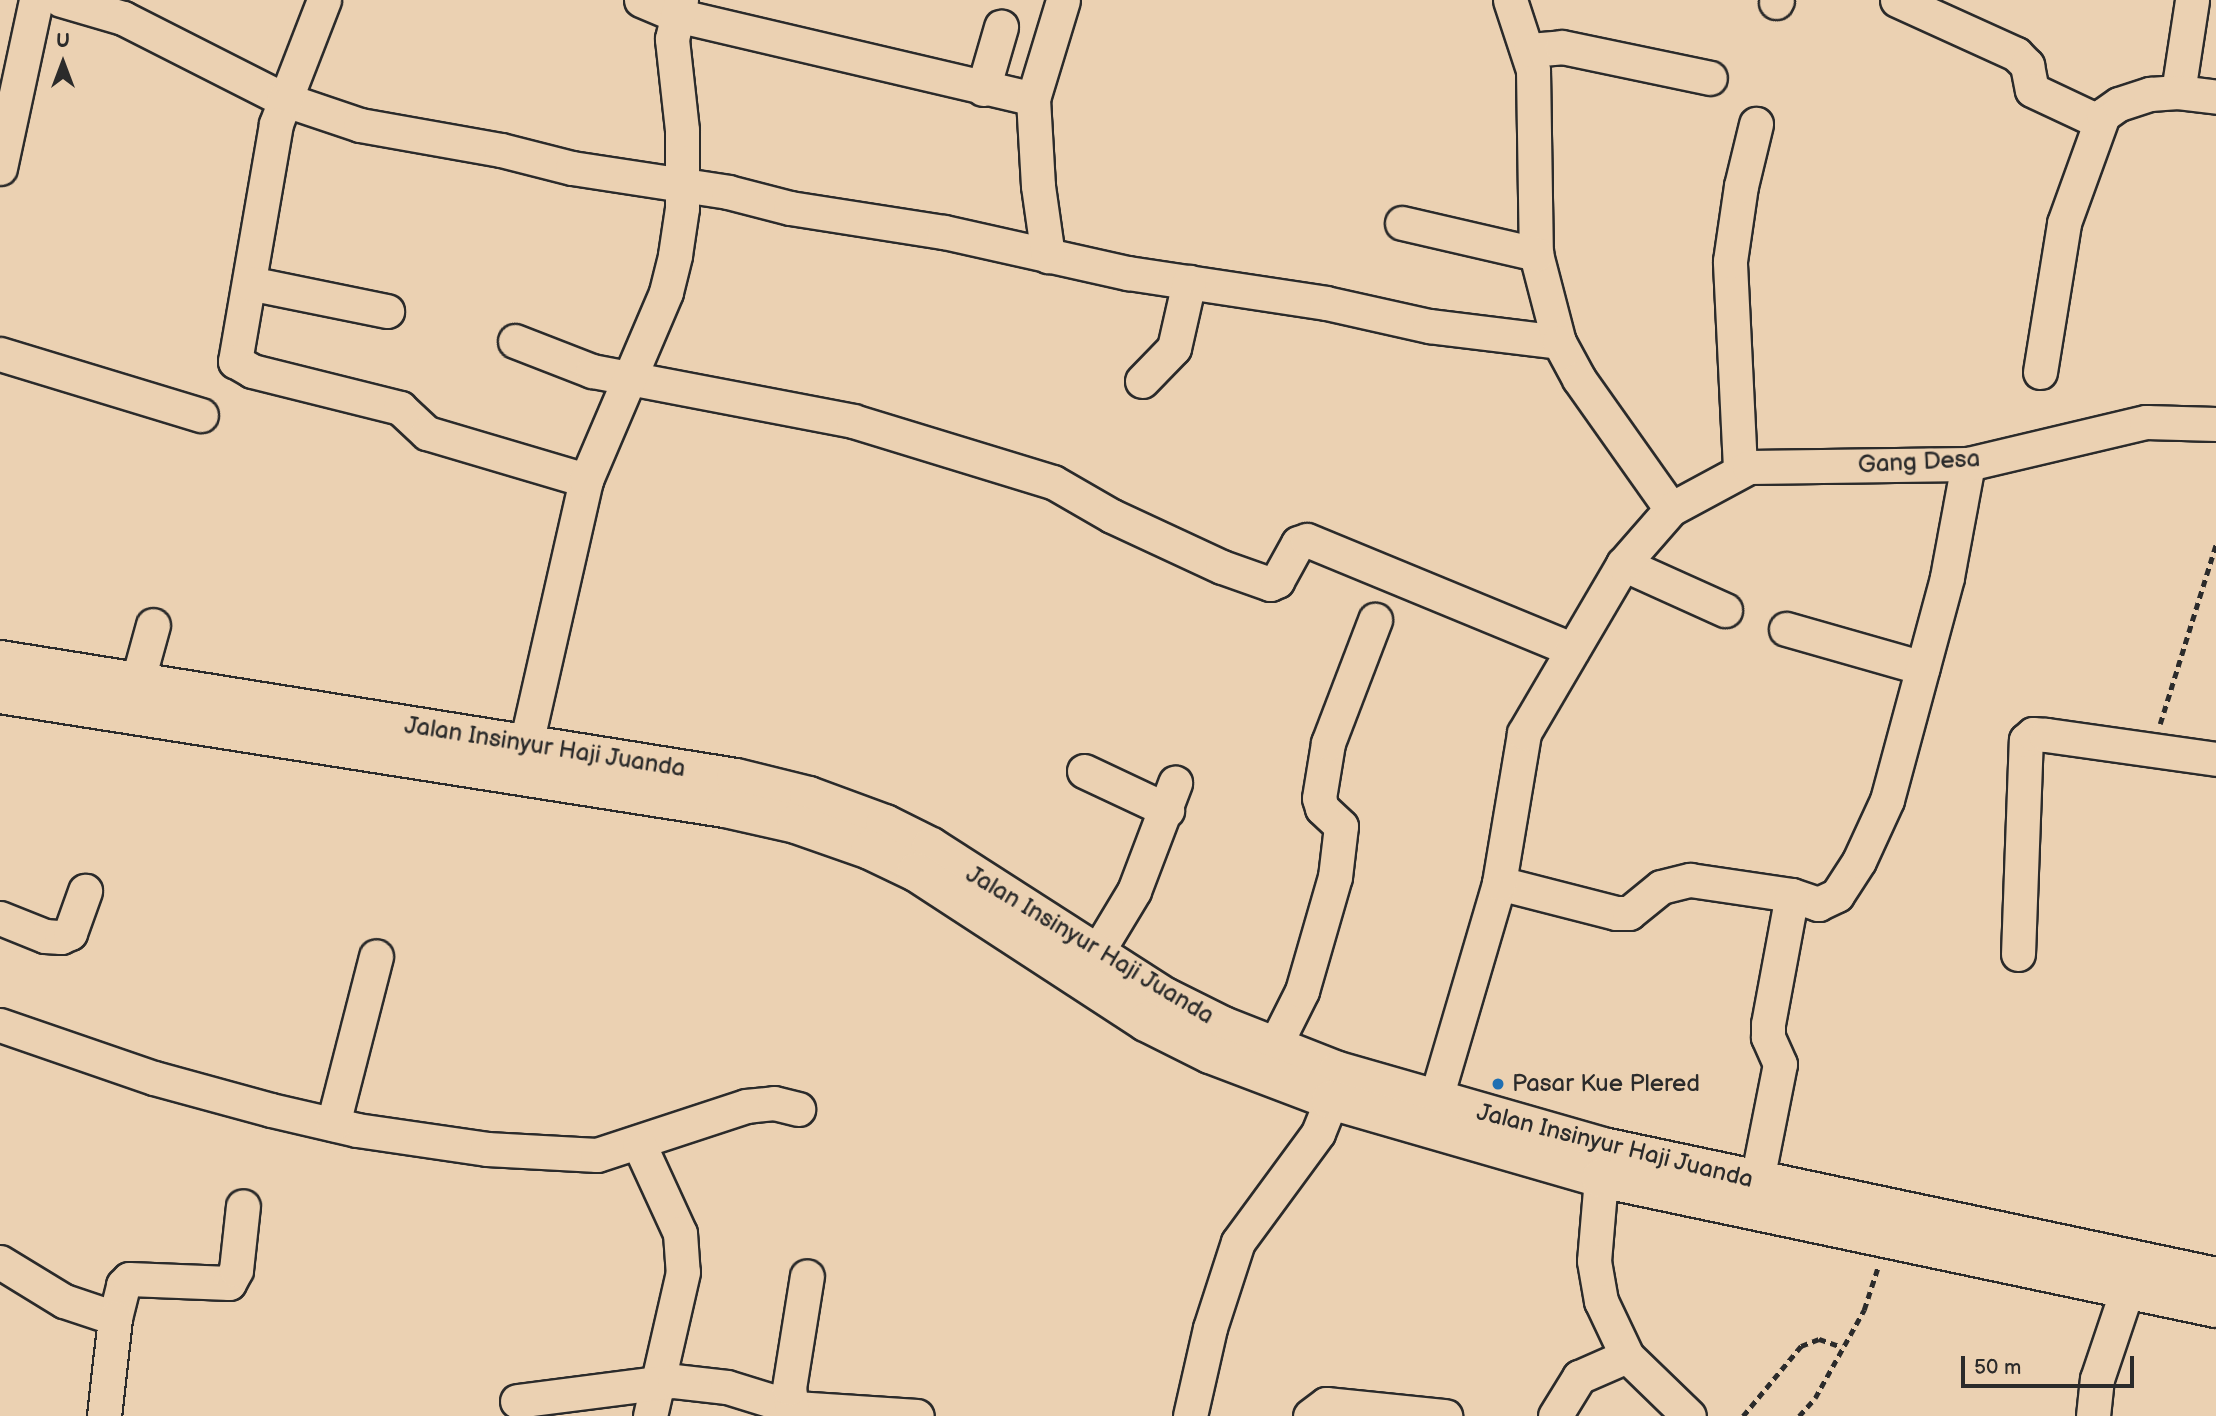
<!DOCTYPE html>
<html>
<head>
<meta charset="utf-8">
<style>
	body { margin:0 }
	#map { position:relative; width:2216px; height:1416px; overflow:hidden; background:#ebd1b2; font-family:"Balsamiq Sans",sans-serif }
	div>[style] { position:absolute }
	.path>* { height:4.5px; margin-top:-2.25px; transform-origin:0; background:repeating-linear-gradient(90deg,#2b2b2b 0 7px,transparent 0 12px) }
	.roads { filter:drop-shadow(2px 0 #2b2b2b) drop-shadow(-2px 0 #2b2b2b) drop-shadow(0 2px #2b2b2b) drop-shadow(0 -2px #2b2b2b) }
	.minor>* { height:33px; margin:-16.5px; padding:0 16.5px; transform-origin:16.5px; border-radius:16.5px; background:#ebd1b2 }
	.highway>* { height:38px; margin:-19px; padding:0 19px; transform-origin:19px; border-radius:19px; background:#ebd1b2 }
	.dots>* { width:19px; height:19px; translate:-50% -50%; box-sizing:border-box; border:4px solid #ebd1b2; border-radius:50% }
	span { translate:-50% -50%; white-space:nowrap; text-align:center; line-height:1.15; -webkit-text-stroke:5px #ebd1b2; paint-order:stroke }
	.street-label { font-size:24px; color:#2b2b2b }
	.poi-label { font-size:24px; color:#2b2b2b }
	.left { translate:0 -50%; text-align:left }
	.north { position:absolute; left:28px; top:28px; width:70px; height:70px; -webkit-text-stroke:5px #ebd1b2; paint-order:stroke; rotate:0deg; font-size:19px; font-weight:700; line-height:28px; text-align:center; color:#2b2b2b }
	.north::after { content:''; display:block; margin:auto; width:24px; height:32px; background:#2b2b2b; clip-path:polygon(50% 0,100% 100%,50% 72%,0 100%) }
	.scale { position:absolute; left:1961px; top:1356px; width:173px; height:32px; box-sizing:border-box; border:4px solid #2b2b2b; border-top:0; padding-left:9px; font-size:21px; line-height:24px; white-space:nowrap; color:#2b2b2b; -webkit-text-stroke:5px #ebd1b2; paint-order:stroke }
</style>
</head>
<body>
<div id="map">
	<div class="path">
		<i style="left:2160px;top:724px;width:189px;rotate:-72.7deg"></i>
		<i style="left:1743px;top:1416px;width:91px;rotate:-50.4deg"></i>
		<i style="left:1801px;top:1346px;width:19px;rotate:-21deg"></i>
		<i style="left:1819px;top:1339px;width:24px;rotate:19deg"></i>
		<i style="left:1799px;top:1416px;width:24px;rotate:-48deg"></i>
		<i style="left:1815px;top:1398px;width:101px;rotate:-60.9deg"></i>
		<i style="left:1864px;top:1310px;width:45px;rotate:-72deg"></i>
	</div>
	<div class="roads">
		<div class="minor">
			<i style="left:61px;top:0;width:65px;rotate:16.2deg"></i>
			<i style="left:123px;top:18px;width:179px;rotate:26.9deg"></i>
			<i style="left:283px;top:99px;width:81px;rotate:18.7deg"></i>
			<i style="left:360px;top:125px;width:143px;rotate:10.1deg"></i>
			<i style="left:501px;top:150px;width:73px;rotate:14.2deg"></i>
			<i style="left:572px;top:168px;width:158px;rotate:8.7deg"></i>
			<i style="left:728px;top:192px;width:64px;rotate:14.5deg"></i>
			<i style="left:790px;top:208px;width:156px;rotate:8.9deg"></i>
			<i style="left:944px;top:232px;width:189px;rotate:12.6deg"></i>
			<i style="left:1128px;top:273px;width:200px;rotate:8.6deg"></i>
			<i style="left:1326px;top:303px;width:106px;rotate:12.6deg"></i>
			<i style="left:1429px;top:326px;width:131px;rotate:7deg"></i>
			<i style="left:324px;top:0;width:133px;rotate:111.2deg"></i>
			<i style="left:276px;top:124px;width:241px;rotate:99.8deg"></i>
			<i style="left:235px;top:361px;width:20px;rotate:30deg"></i>
			<i style="left:252px;top:371px;width:153px;rotate:14deg"></i>
			<i style="left:400px;top:408px;width:37px;rotate:43deg"></i>
			<i style="left:427px;top:433px;width:166px;rotate:16.5deg"></i>
			<i style="left:641px;top:0;width:38px;rotate:23deg"></i>
			<i style="left:676px;top:15px;width:367px;rotate:13.2deg"></i>
			<i style="left:1033px;top:99px;width:87px;rotate:86.7deg"></i>
			<i style="left:1038px;top:186px;width:71px;rotate:81.9deg"></i>
			<i style="left:1510px;top:0;width:74px;rotate:71.8deg"></i>
			<i style="left:1533px;top:70px;width:184px;rotate:89.1deg"></i>
			<i style="left:1536px;top:254px;width:91px;rotate:75.4deg"></i>
			<i style="left:1559px;top:342px;width:42px;rotate:61.6deg"></i>
			<i style="left:1579px;top:379px;width:159px;rotate:54.7deg"></i>
			<i style="left:1897px;top:0;width:131px;rotate:24.4deg"></i>
			<i style="left:2016px;top:54px;width:16px;rotate:45deg"></i>
			<i style="left:2027px;top:65px;width:25px;rotate:79deg"></i>
			<i style="left:2032px;top:90px;width:75px;rotate:25.2deg"></i>
			<i style="left:1776px;top:2px;width:2px;rotate:-63deg"></i>
			<i style="left:1530px;top:50px;width:32px;rotate:-5deg"></i>
			<i style="left:1562px;top:47px;width:151px;rotate:11.8deg"></i>
			<i style="left:983px;top:89px;width:65px;rotate:-73.8deg"></i>
			<i style="left:2178px;top:92px;width:93px;rotate:-81.3deg"></i>
			<i style="left:1033px;top:99px;width:103px;rotate:-73.1deg"></i>
			<i style="left:0;top:168px;width:172px;rotate:-77.9deg"></i>
			<i style="left:1402px;top:223px;width:138px;rotate:13deg"></i>
			<i style="left:249px;top:283px;width:141px;rotate:11.5deg"></i>
			<i style="left:515px;top:341px;width:83px;rotate:21.3deg"></i>
			<i style="left:592px;top:371px;width:266px;rotate:10.8deg"></i>
			<i style="left:853px;top:421px;width:209px;rotate:17deg"></i>
			<i style="left:1053px;top:482px;width:68px;rotate:30deg"></i>
			<i style="left:1112px;top:516px;width:121px;rotate:24.9deg"></i>
			<i style="left:1222px;top:567px;width:51px;rotate:19.5deg"></i>
			<i style="left:1270px;top:584px;width:8px;rotate:-23deg"></i>
			<i style="left:1277px;top:581px;width:43px;rotate:-61.1deg"></i>
			<i style="left:1298px;top:543px;width:9px;rotate:-18deg"></i>
			<i style="left:1307px;top:540px;width:287px;rotate:22.4deg"></i>
			<i style="left:0;top:354px;width:210px;rotate:16.9deg"></i>
			<i style="left:2040px;top:372px;width:151px;rotate:-80.8deg"></i>
			<i style="left:2064px;top:223px;width:115px;rotate:-70.1deg"></i>
			<i style="left:2103px;top:115px;width:19px;rotate:-35deg"></i>
			<i style="left:2119px;top:104px;width:33px;rotate:-18deg"></i>
			<i style="left:2150px;top:94px;width:28px;rotate:-4deg"></i>
			<i style="left:2178px;top:92px;width:38px;rotate:7deg"></i>
			<i style="left:1142px;top:381px;width:46px;rotate:-45.9deg"></i>
			<i style="left:1174px;top:348px;width:68px;rotate:-77.2deg"></i>
			<i style="left:1740px;top:468px;width:207px;rotate:-92.8deg"></i>
			<i style="left:1730px;top:261px;width:76px;rotate:-81.7deg"></i>
			<i style="left:1741px;top:186px;width:64px;rotate:-76.4deg"></i>
			<i style="left:1623px;top:564px;width:112px;rotate:24.3deg"></i>
			<i style="left:1786px;top:629px;width:142px;rotate:15.9deg"></i>
			<i style="left:137px;top:683px;width:60px;rotate:-74.6deg"></i>
			<i style="left:526px;top:744px;width:271px;rotate:-77.2deg"></i>
			<i style="left:586px;top:480px;width:204px;rotate:-66.9deg"></i>
			<i style="left:666px;top:292px;width:38px;rotate:-76deg"></i>
			<i style="left:675px;top:255px;width:48px;rotate:-81.5deg"></i>
			<i style="left:682px;top:208px;width:78px;rotate:-90deg"></i>
			<i style="left:682px;top:130px;width:92px;rotate:-96.3deg"></i>
			<i style="left:672px;top:39px;width:40px;rotate:-77deg"></i>
			<i style="left:1084px;top:771px;width:92px;rotate:25.2deg"></i>
			<i style="left:1499px;top:883px;width:121px;rotate:14.4deg"></i>
			<i style="left:1616px;top:913px;width:13px"></i>
			<i style="left:1629px;top:913px;width:41px;rotate:-39.1deg"></i>
			<i style="left:1661px;top:887px;width:30px;rotate:-14deg"></i>
			<i style="left:1690px;top:880px;width:103px;rotate:8.4deg"></i>
			<i style="left:1792px;top:895px;width:28px;rotate:19deg"></i>
			<i style="left:1818px;top:904px;width:21px;rotate:-25deg"></i>
			<i style="left:1837px;top:895px;width:40px;rotate:-57.1deg"></i>
			<i style="left:1859px;top:861px;width:67px;rotate:-65.3deg"></i>
			<i style="left:1887px;top:800px;width:231px;rotate:-74.9deg"></i>
			<i style="left:1947px;top:577px;width:115px;rotate:-79.5deg"></i>
			<i style="left:0;top:918px;width:48px;rotate:21.8deg"></i>
			<i style="left:45px;top:936px;width:16px;rotate:4deg"></i>
			<i style="left:61px;top:937px;width:10px;rotate:-24deg"></i>
			<i style="left:70px;top:933px;width:45px;rotate:-70.3deg"></i>
			<i style="left:1096px;top:954px;width:74px;rotate:-58.9deg"></i>
			<i style="left:1134px;top:891px;width:116px;rotate:-69.2deg"></i>
			<i style="left:2018px;top:954px;width:214px;rotate:-87.9deg"></i>
			<i style="left:2026px;top:740px;width:9px;rotate:-41deg"></i>
			<i style="left:2033px;top:734px;width:13px;rotate:4deg"></i>
			<i style="left:2046px;top:735px;width:172px;rotate:8deg"></i>
			<i style="left:0;top:1025px;width:163px;rotate:19deg"></i>
			<i style="left:154px;top:1078px;width:121px;rotate:15.3deg"></i>
			<i style="left:271px;top:1110px;width:88px;rotate:13.1deg"></i>
			<i style="left:357px;top:1130px;width:131px;rotate:8.3deg"></i>
			<i style="left:487px;top:1149px;width:110px;rotate:3.1deg"></i>
			<i style="left:597px;top:1155px;width:157px;rotate:-18.2deg"></i>
			<i style="left:746px;top:1106px;width:28px;rotate:-6deg"></i>
			<i style="left:774px;top:1103px;width:25px;rotate:14deg"></i>
			<i style="left:1274px;top:1047px;width:63px;rotate:-63.4deg"></i>
			<i style="left:1302px;top:991px;width:119px;rotate:-73.9deg"></i>
			<i style="left:1335px;top:877px;width:51px;rotate:-83.3deg"></i>
			<i style="left:1341px;top:826px;width:26px;rotate:-137deg"></i>
			<i style="left:1322px;top:808px;width:10px;rotate:-107deg"></i>
			<i style="left:1319px;top:798px;width:56px;rotate:-80.7deg"></i>
			<i style="left:1328px;top:743px;width:132px;rotate:-69.1deg"></i>
			<i style="left:1435px;top:1101px;width:227px;rotate:-73.6deg"></i>
			<i style="left:1499px;top:883px;width:152px;rotate:-80.5deg"></i>
			<i style="left:1524px;top:733px;width:196px;rotate:-59.6deg"></i>
			<i style="left:1623px;top:564px;width:73px;rotate:-48.9deg"></i>
			<i style="left:1671px;top:509px;width:89px;rotate:-28.3deg"></i>
			<i style="left:1749px;top:467px;width:219px;rotate:-0.8deg"></i>
			<i style="left:1968px;top:464px;width:183px;rotate:-13.3deg"></i>
			<i style="left:2146px;top:422px;width:70px;rotate:1.6deg"></i>
			<i style="left:333px;top:1124px;width:173px;rotate:-75.6deg"></i>
			<i style="left:639px;top:1144px;width:98px;rotate:65.3deg"></i>
			<i style="left:680px;top:1233px;width:39px;rotate:86deg"></i>
			<i style="left:683px;top:1272px;width:148px;rotate:102.9deg"></i>
			<i style="left:1601px;top:1178px;width:83px;rotate:94.8deg"></i>
			<i style="left:1594px;top:1261px;width:41px;rotate:80.1deg"></i>
			<i style="left:1601px;top:1301px;width:61px;rotate:64.7deg"></i>
			<i style="left:1627px;top:1356px;width:86px;rotate:44.1deg"></i>
			<i style="left:1757px;top:1180px;width:118px;rotate:-78.8deg"></i>
			<i style="left:1780px;top:1064px;width:30px;rotate:-114deg"></i>
			<i style="left:1768px;top:1037px;width:13px;rotate:-90deg"></i>
			<i style="left:1768px;top:1024px;width:131px;rotate:-79.5deg"></i>
			<i style="left:0;top:1262px;width:75px;rotate:31.4deg"></i>
			<i style="left:64px;top:1301px;width:54px;rotate:18.4deg"></i>
			<i style="left:115px;top:1318px;width:34px;rotate:-76deg"></i>
			<i style="left:123px;top:1285px;width:8px;rotate:-45deg"></i>
			<i style="left:129px;top:1279px;width:100px;rotate:2.3deg"></i>
			<i style="left:229px;top:1283px;width:15px;rotate:-62deg"></i>
			<i style="left:236px;top:1270px;width:64px;rotate:-83.8deg"></i>
			<i style="left:517px;top:1401px;width:158px;rotate:-7.3deg"></i>
			<i style="left:674px;top:1381px;width:53px;rotate:6.5deg"></i>
			<i style="left:727px;top:1387px;width:71px;rotate:17.2deg"></i>
			<i style="left:795px;top:1408px;width:122px;rotate:3.8deg"></i>
			<i style="left:104px;top:1416px;width:99px;rotate:-83.6deg"></i>
			<i style="left:793px;top:1416px;width:28px;rotate:-98deg"></i>
			<i style="left:789px;top:1388px;width:113px;rotate:-80.9deg"></i>
			<i style="left:1190px;top:1416px;width:90px;rotate:-77.2deg"></i>
			<i style="left:1210px;top:1328px;width:90px;rotate:-72deg"></i>
			<i style="left:1238px;top:1242px;width:135px;rotate:-53.7deg"></i>
			<i style="left:1318px;top:1133px;width:35px;rotate:-68deg"></i>
			<i style="left:1310px;top:1416px;width:20px;rotate:-37deg"></i>
			<i style="left:1326px;top:1404px;width:120px;rotate:5.8deg"></i>
			<i style="left:1555px;top:1416px;width:46px;rotate:-58.4deg"></i>
			<i style="left:1579px;top:1377px;width:52px;rotate:-23.6deg"></i>
			<i style="left:2093px;top:1416px;width:37px;rotate:-84deg"></i>
			<i style="left:2097px;top:1379px;width:94px;rotate:-71.4deg"></i>
		</div>
		<div class="highway">
			<i style="left:0;top:660px;width:745px;rotate:9.11deg"></i>
			<i style="left:736px;top:778px;width:75px;rotate:13.9deg"></i>
			<i style="left:809px;top:796px;width:81px;rotate:20.2deg"></i>
			<i style="left:885px;top:824px;width:51px;rotate:26.6deg"></i>
			<i style="left:931px;top:847px;width:278px;rotate:32.7deg"></i>
			<i style="left:1165px;top:997px;width:65px;rotate:26.6deg"></i>
			<i style="left:1223px;top:1026px;width:123px;rotate:21.4deg"></i>
			<i style="left:1338px;top:1071px;width:276px;rotate:16deg"></i>
			<i style="left:1603px;top:1147px;width:627px;rotate:11.97deg"></i>
			<i style="left:0;top:694px;width:734px;rotate:8.94deg"></i>
			<i style="left:725px;top:808px;width:73px;rotate:12.7deg"></i>
			<i style="left:796px;top:824px;width:78px;rotate:19.4deg"></i>
			<i style="left:870px;top:850px;width:51px;rotate:25.6deg"></i>
			<i style="left:916px;top:872px;width:275px;rotate:33.1deg"></i>
			<i style="left:1146px;top:1022px;width:72px;rotate:26.6deg"></i>
			<i style="left:1210px;top:1054px;width:129px;rotate:20.8deg"></i>
			<i style="left:1331px;top:1100px;width:281px;rotate:16.1deg"></i>
			<i style="left:1601px;top:1178px;width:629px;rotate:11.94deg"></i>
		</div>
	</div>
	<div class="dots">
		<i style="left:1498px;top:1084px;background:#1f6fb2"></i>
	</div>
	<div class="street-label">
		<span style="left:1919px;top:462px;rotate:-3deg">Gang Desa</span>
		<span style="left:545px;top:747px;rotate:9deg">Jalan Insinyur Haji Juanda</span>
		<span style="left:1090px;top:945px;rotate:31deg">Jalan Insinyur Haji Juanda</span>
		<span style="left:1615px;top:1146px;rotate:14deg">Jalan Insinyur Haji Juanda</span>
	</div>
	<div class="poi-label">
		<span class="left" style="left:1512px;top:1084px">Pasar Kue Plered</span>
	</div>
	<div class="north">U</div>
	<div class="scale">50 m</div>
</div>
</body>
</html>
